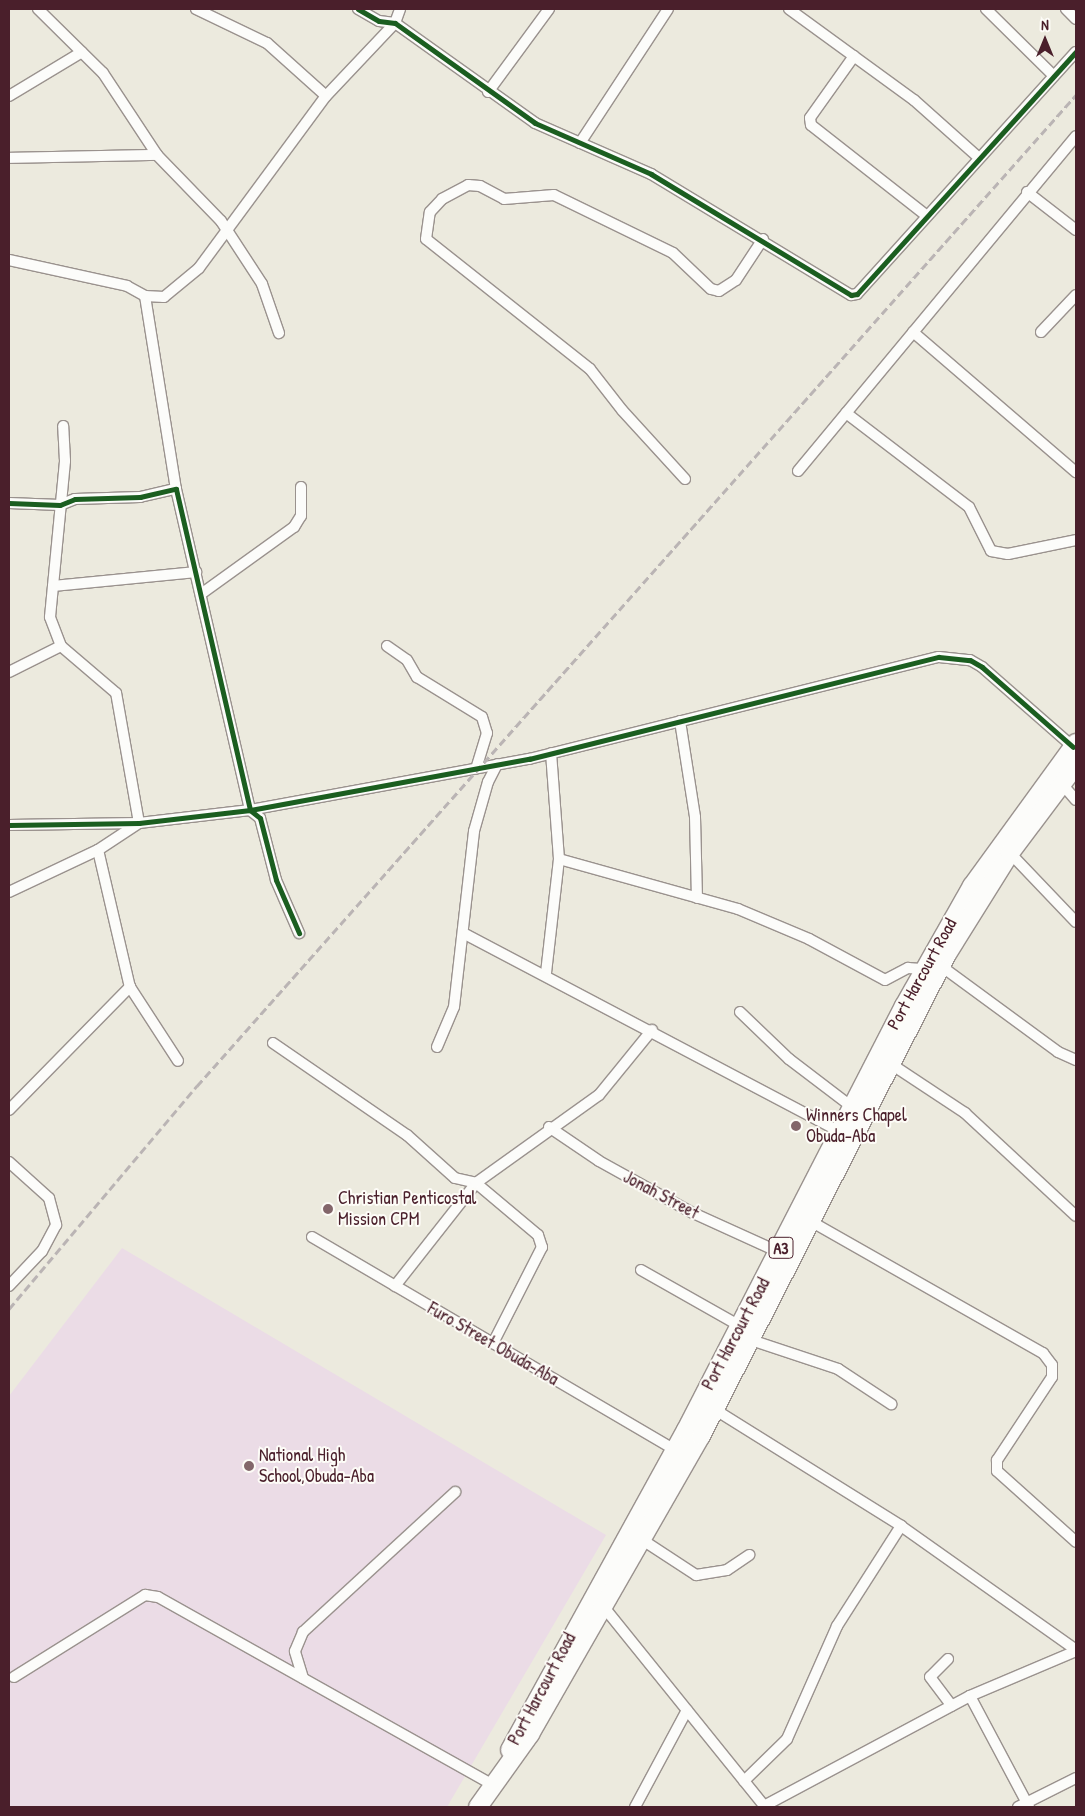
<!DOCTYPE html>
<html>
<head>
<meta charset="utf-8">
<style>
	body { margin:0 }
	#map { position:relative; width:1085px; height:1816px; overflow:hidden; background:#eceade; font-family:"Patrick Hand",sans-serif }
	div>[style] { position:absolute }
	.built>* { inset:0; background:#ebdce6 }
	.roads { filter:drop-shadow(1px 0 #9a928e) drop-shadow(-1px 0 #9a928e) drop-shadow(0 1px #9a928e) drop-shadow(0 -1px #9a928e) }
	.minor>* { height:10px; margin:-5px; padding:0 5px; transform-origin:5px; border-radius:5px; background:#fcfcfa }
	.trunk>* { height:18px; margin:-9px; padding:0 9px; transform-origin:9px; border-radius:9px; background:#fcfcfa }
	.rail>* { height:3px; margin-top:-1.5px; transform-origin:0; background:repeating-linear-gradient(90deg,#bab4b4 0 8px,transparent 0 12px) }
	.cycleway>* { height:5px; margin:-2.5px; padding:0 2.5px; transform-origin:2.5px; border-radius:2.5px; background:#1b5e20 }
	.dots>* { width:14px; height:14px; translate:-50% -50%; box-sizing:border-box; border:2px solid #fdfcf7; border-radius:50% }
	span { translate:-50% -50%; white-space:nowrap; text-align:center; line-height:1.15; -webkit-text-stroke:4px #fdfcf7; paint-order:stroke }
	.shield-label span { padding:1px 4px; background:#fdfcf7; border:1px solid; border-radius:4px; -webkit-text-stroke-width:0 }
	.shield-label { font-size:16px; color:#4a1f2b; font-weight:700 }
	.street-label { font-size:18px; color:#4a1f2b }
	.poi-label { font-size:18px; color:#4a1f2b }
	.left { translate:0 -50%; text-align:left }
	.frame { position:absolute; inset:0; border:10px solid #4a1f2b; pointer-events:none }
	.north { position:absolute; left:1020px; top:15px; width:50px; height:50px; -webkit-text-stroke:4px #fdfcf7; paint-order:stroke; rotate:0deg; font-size:14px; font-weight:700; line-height:20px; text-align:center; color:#4a1f2b }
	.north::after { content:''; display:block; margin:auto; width:18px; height:22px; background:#4a1f2b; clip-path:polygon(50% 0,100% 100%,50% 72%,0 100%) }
</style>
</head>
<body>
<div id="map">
	<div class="built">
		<i style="clip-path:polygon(122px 1248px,606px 1535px,447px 1807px,9px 1807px,9px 1396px)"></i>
	</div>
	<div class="roads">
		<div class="minor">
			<i style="left:38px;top:9px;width:91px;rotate:44.6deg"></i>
			<i style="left:103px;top:73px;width:98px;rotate:56.6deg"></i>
			<i style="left:157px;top:155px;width:92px;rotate:45.9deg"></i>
			<i style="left:221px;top:221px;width:75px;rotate:56.9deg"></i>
			<i style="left:262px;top:284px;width:52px;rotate:70.9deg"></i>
			<i style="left:196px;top:9px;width:79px;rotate:25.6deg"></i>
			<i style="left:267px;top:43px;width:79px;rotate:41.9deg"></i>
			<i style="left:358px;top:9px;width:24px;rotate:30deg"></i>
			<i style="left:379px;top:21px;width:16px;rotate:7deg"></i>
			<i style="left:395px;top:23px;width:172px;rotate:35.5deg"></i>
			<i style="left:535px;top:123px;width:127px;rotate:23.7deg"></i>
			<i style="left:651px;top:174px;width:234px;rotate:31.2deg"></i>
			<i style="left:851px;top:295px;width:6px;rotate:-9deg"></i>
			<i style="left:857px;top:294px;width:326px;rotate:-47.9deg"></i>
			<i style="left:789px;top:9px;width:155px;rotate:36.1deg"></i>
			<i style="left:914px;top:100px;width:87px;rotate:41.7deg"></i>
			<i style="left:986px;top:9px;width:95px;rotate:44.6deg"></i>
			<i style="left:1066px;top:9px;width:14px;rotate:45deg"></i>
			<i style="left:854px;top:56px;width:76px;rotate:125.4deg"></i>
			<i style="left:810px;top:118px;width:7px;rotate:82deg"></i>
			<i style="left:811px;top:125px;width:147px;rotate:38.1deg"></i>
			<i style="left:488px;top:92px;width:103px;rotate:-53.7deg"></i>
			<i style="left:9px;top:96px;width:85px;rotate:-31.1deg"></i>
			<i style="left:580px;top:143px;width:160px;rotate:-56.7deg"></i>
			<i style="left:9px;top:158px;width:148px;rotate:-1.2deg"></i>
			<i style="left:1027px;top:192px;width:62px;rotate:37.8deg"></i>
			<i style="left:9px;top:260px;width:121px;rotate:12.4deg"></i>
			<i style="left:127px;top:286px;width:21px;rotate:29deg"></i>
			<i style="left:145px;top:296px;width:195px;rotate:80.9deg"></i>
			<i style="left:145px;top:296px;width:19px;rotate:3deg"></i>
			<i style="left:164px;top:297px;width:45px;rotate:-39.6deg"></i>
			<i style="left:199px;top:268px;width:214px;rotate:-53.6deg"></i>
			<i style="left:326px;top:96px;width:100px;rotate:-46.6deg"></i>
			<i style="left:395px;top:23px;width:15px;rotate:-70deg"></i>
			<i style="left:913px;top:332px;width:215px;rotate:40.7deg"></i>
			<i style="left:1041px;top:332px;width:51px;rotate:-46.6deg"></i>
			<i style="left:846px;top:413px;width:155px;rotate:37.4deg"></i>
			<i style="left:969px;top:507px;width:49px;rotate:63.4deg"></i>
			<i style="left:991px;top:551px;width:17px;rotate:10deg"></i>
			<i style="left:1008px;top:554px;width:69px;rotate:-11.6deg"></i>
			<i style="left:798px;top:471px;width:435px;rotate:-50.3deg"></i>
			<i style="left:685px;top:479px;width:93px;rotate:-132.4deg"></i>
			<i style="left:622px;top:410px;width:52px;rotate:-128deg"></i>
			<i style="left:590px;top:369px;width:209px;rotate:-141.6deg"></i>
			<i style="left:426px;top:239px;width:27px;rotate:-82deg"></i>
			<i style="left:430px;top:212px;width:18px;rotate:-47deg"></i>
			<i style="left:442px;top:199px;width:30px;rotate:-28deg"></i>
			<i style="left:468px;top:185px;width:12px;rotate:5deg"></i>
			<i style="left:480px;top:186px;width:27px;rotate:28deg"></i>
			<i style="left:504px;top:199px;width:50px;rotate:-4.6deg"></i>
			<i style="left:554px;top:195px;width:132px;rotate:26deg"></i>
			<i style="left:673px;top:253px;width:52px;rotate:43.5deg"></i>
			<i style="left:711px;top:289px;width:8px;rotate:14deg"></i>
			<i style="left:719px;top:291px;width:20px;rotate:-33deg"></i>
			<i style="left:736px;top:280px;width:49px;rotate:-56.6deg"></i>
			<i style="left:9px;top:503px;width:51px;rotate:2.2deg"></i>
			<i style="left:60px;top:505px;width:16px;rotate:-22deg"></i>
			<i style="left:75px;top:499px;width:65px;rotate:-1.8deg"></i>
			<i style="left:140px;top:497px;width:37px;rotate:-13deg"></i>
			<i style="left:176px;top:489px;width:329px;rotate:77deg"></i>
			<i style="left:250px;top:810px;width:13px;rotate:39deg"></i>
			<i style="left:260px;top:818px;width:64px;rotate:75.5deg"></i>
			<i style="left:276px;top:880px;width:58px;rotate:66.5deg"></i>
			<i style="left:53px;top:586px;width:144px;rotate:-5.6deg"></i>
			<i style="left:201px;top:594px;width:115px;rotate:-35.8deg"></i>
			<i style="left:294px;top:527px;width:13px;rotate:-58deg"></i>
			<i style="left:301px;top:516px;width:29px;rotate:-90deg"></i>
			<i style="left:387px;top:646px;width:24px;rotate:35deg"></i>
			<i style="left:407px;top:660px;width:20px;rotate:60deg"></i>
			<i style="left:417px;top:677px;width:76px;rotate:31.6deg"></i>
			<i style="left:482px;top:717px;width:17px;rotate:73deg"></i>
			<i style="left:487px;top:733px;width:37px;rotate:107deg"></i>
			<i style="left:9px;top:672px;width:58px;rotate:-26.6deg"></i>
			<i style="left:680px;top:721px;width:97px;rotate:81.1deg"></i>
			<i style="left:695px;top:817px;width:81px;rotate:88.6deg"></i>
			<i style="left:1062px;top:784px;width:21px;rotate:49deg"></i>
			<i style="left:9px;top:825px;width:130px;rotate:-0.9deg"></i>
			<i style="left:139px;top:823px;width:112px;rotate:-6.7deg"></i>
			<i style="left:250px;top:810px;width:284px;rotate:-10.4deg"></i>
			<i style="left:529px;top:759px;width:422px;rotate:-14deg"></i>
			<i style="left:939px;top:657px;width:31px;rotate:6deg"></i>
			<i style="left:970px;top:660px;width:14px;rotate:30deg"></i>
			<i style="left:982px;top:667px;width:121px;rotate:41.3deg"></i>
			<i style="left:98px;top:850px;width:141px;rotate:76.9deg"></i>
			<i style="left:130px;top:987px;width:88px;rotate:57deg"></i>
			<i style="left:1010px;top:853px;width:95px;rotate:46.3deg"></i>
			<i style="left:559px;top:859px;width:186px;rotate:15.6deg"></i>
			<i style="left:738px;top:909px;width:77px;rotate:22.9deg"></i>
			<i style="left:809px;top:939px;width:86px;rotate:28.3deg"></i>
			<i style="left:885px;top:980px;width:26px;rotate:-28deg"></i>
			<i style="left:908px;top:968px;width:16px;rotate:4deg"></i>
			<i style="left:9px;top:892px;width:98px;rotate:-25.3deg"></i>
			<i style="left:98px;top:850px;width:49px;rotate:-33.4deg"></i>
			<i style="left:139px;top:823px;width:132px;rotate:-100deg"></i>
			<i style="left:116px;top:693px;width:72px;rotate:-139.5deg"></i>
			<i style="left:61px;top:646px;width:31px;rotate:-111deg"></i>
			<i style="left:50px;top:617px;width:157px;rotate:-84.5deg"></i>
			<i style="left:65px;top:461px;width:35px;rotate:-93deg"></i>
			<i style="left:463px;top:933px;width:426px;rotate:27.8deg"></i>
			<i style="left:941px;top:966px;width:145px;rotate:36.3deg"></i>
			<i style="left:1058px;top:1052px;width:20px;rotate:24deg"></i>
			<i style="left:546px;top:973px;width:115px;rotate:-83.5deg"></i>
			<i style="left:559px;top:859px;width:106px;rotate:-94.3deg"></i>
			<i style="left:740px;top:1012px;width:68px;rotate:43.8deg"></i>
			<i style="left:789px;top:1059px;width:79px;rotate:37.3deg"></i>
			<i style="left:273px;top:1043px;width:163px;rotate:34.5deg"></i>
			<i style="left:407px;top:1135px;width:64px;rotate:41.9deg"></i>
			<i style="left:455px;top:1178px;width:22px;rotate:13deg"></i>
			<i style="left:476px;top:1183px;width:81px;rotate:40deg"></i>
			<i style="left:538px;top:1235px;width:13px;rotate:72deg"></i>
			<i style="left:542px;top:1247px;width:108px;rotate:117deg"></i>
			<i style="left:437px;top:1047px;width:43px;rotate:-67deg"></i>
			<i style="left:454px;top:1007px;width:177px;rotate:-83.5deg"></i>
			<i style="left:474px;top:831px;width:51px;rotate:-74.1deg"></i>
			<i style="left:488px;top:782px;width:20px;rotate:-63deg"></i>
			<i style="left:891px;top:1064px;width:89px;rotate:33.5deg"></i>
			<i style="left:965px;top:1113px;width:151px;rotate:42.9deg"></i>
			<i style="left:9px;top:1110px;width:173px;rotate:-45.5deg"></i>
			<i style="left:549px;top:1127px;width:60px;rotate:34.2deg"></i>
			<i style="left:599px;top:1161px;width:107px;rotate:29deg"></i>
			<i style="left:693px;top:1213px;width:94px;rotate:24.4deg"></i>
			<i style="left:9px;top:1162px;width:54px;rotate:42deg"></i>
			<i style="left:49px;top:1198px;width:28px;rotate:75deg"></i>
			<i style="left:56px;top:1225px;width:30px;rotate:118deg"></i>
			<i style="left:42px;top:1251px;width:48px;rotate:133.3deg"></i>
			<i style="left:812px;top:1222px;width:266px;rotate:29.6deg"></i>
			<i style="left:1043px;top:1353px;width:15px;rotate:53deg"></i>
			<i style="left:1052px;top:1365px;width:12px;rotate:90deg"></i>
			<i style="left:1052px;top:1377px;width:100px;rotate:123.5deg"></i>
			<i style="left:997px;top:1460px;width:11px;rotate:90deg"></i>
			<i style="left:997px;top:1471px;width:106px;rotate:41.9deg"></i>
			<i style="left:312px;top:1237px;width:421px;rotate:30.4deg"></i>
			<i style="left:641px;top:1270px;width:114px;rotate:29.5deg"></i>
			<i style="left:395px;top:1286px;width:131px;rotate:-51.8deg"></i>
			<i style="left:476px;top:1183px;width:151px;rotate:-35.6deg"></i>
			<i style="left:599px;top:1095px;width:84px;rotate:-50.8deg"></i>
			<i style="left:751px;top:1340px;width:92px;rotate:18.4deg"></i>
			<i style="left:838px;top:1369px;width:64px;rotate:33.4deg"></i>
			<i style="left:714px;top:1409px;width:221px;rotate:32deg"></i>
			<i style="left:901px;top:1526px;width:214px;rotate:35.3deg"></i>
			<i style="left:641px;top:1539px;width:66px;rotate:33.2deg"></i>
			<i style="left:696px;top:1575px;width:31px;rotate:-9deg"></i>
			<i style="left:727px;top:1570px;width:27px;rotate:-34deg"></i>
			<i style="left:603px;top:1606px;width:258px;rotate:51.1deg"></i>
			<i style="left:948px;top:1659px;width:25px;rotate:135deg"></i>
			<i style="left:930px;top:1677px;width:36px;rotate:53deg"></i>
			<i style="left:14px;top:1677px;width:155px;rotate:-32deg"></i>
			<i style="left:145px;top:1595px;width:13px;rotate:9deg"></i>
			<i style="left:158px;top:1597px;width:382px;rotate:29.3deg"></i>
			<i style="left:303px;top:1678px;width:28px;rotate:-107deg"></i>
			<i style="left:295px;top:1651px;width:21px;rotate:-67deg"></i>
			<i style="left:303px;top:1632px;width:207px;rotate:-42.6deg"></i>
			<i style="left:970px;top:1696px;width:126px;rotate:62deg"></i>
			<i style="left:744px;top:1781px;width:60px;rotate:-44.3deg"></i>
			<i style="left:787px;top:1739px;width:124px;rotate:-66.1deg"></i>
			<i style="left:837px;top:1626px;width:119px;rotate:-57.4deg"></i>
			<i style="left:764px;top:1806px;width:234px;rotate:-28.1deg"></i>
			<i style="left:970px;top:1696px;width:115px;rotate:-23deg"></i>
			<i style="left:635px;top:1807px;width:110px;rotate:-61.8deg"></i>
			<i style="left:1018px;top:1807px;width:65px;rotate:-26.6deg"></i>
		</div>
		<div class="trunk">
			<i style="left:510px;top:1750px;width:365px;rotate:-61.2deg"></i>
			<i style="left:686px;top:1430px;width:477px;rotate:-62.8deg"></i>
			<i style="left:904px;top:1006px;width:138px;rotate:-60.5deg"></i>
			<i style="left:972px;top:886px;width:177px;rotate:-54deg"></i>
			<i style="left:478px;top:1807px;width:90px;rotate:-54.5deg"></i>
			<i style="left:530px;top:1734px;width:344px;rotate:-60.2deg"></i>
			<i style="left:701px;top:1436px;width:541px;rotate:-62.96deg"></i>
			<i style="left:947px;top:954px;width:119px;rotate:-58deg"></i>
			<i style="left:1010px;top:853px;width:110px;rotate:-53.1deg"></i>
		</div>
	</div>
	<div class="rail">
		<i style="left:9px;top:1309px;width:292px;rotate:-49.9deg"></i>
		<i style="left:197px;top:1086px;width:1325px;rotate:-48.43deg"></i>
	</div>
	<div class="cycleway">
		<i style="left:358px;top:9px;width:24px;rotate:30deg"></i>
		<i style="left:379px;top:21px;width:16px;rotate:7deg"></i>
		<i style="left:395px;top:23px;width:172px;rotate:35.5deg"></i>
		<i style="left:535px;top:123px;width:127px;rotate:23.7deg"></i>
		<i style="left:651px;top:174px;width:234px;rotate:31.2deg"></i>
		<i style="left:851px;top:295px;width:6px;rotate:-9deg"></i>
		<i style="left:857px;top:294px;width:326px;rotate:-47.9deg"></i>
		<i style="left:9px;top:503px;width:51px;rotate:2.2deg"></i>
		<i style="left:60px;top:505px;width:16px;rotate:-22deg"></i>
		<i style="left:75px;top:499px;width:65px;rotate:-1.8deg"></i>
		<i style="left:140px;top:497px;width:37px;rotate:-13deg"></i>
		<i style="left:176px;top:489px;width:329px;rotate:77deg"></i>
		<i style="left:250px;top:810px;width:13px;rotate:39deg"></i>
		<i style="left:260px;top:818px;width:64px;rotate:75.5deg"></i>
		<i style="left:276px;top:880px;width:58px;rotate:66.5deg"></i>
		<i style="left:9px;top:825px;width:130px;rotate:-0.9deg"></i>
		<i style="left:139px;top:823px;width:112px;rotate:-6.7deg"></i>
		<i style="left:250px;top:810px;width:284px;rotate:-10.4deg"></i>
		<i style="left:529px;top:759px;width:422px;rotate:-14deg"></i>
		<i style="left:939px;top:657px;width:31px;rotate:6deg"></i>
		<i style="left:970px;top:660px;width:14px;rotate:30deg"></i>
		<i style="left:982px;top:667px;width:121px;rotate:41.3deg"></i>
	</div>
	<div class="dots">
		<i style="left:796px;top:1126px;background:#83666a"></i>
		<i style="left:328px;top:1209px;background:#83666a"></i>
		<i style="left:249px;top:1466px;background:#83666a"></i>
	</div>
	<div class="shield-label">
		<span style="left:781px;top:1248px">A3</span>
	</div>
	<div class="street-label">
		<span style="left:922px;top:974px;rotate:-61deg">Port Harcourt Road</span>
		<span style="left:661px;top:1195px;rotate:28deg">Jonah Street</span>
		<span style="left:736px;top:1334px;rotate:-62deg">Port Harcourt Road</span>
		<span style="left:493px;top:1344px;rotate:30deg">Furo Street Obuda-Aba</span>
		<span style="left:542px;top:1689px;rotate:-62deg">Port Harcourt Road</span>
	</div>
	<div class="poi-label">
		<span class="left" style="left:806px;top:1126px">Winners Chapel<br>Obuda-Aba</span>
		<span class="left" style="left:338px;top:1209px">Christian Penticostal<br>Mission CPM</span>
		<span class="left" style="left:259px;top:1466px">National High<br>School,Obuda-Aba</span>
	</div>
	<div class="frame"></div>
	<div class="north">N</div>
</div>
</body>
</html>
